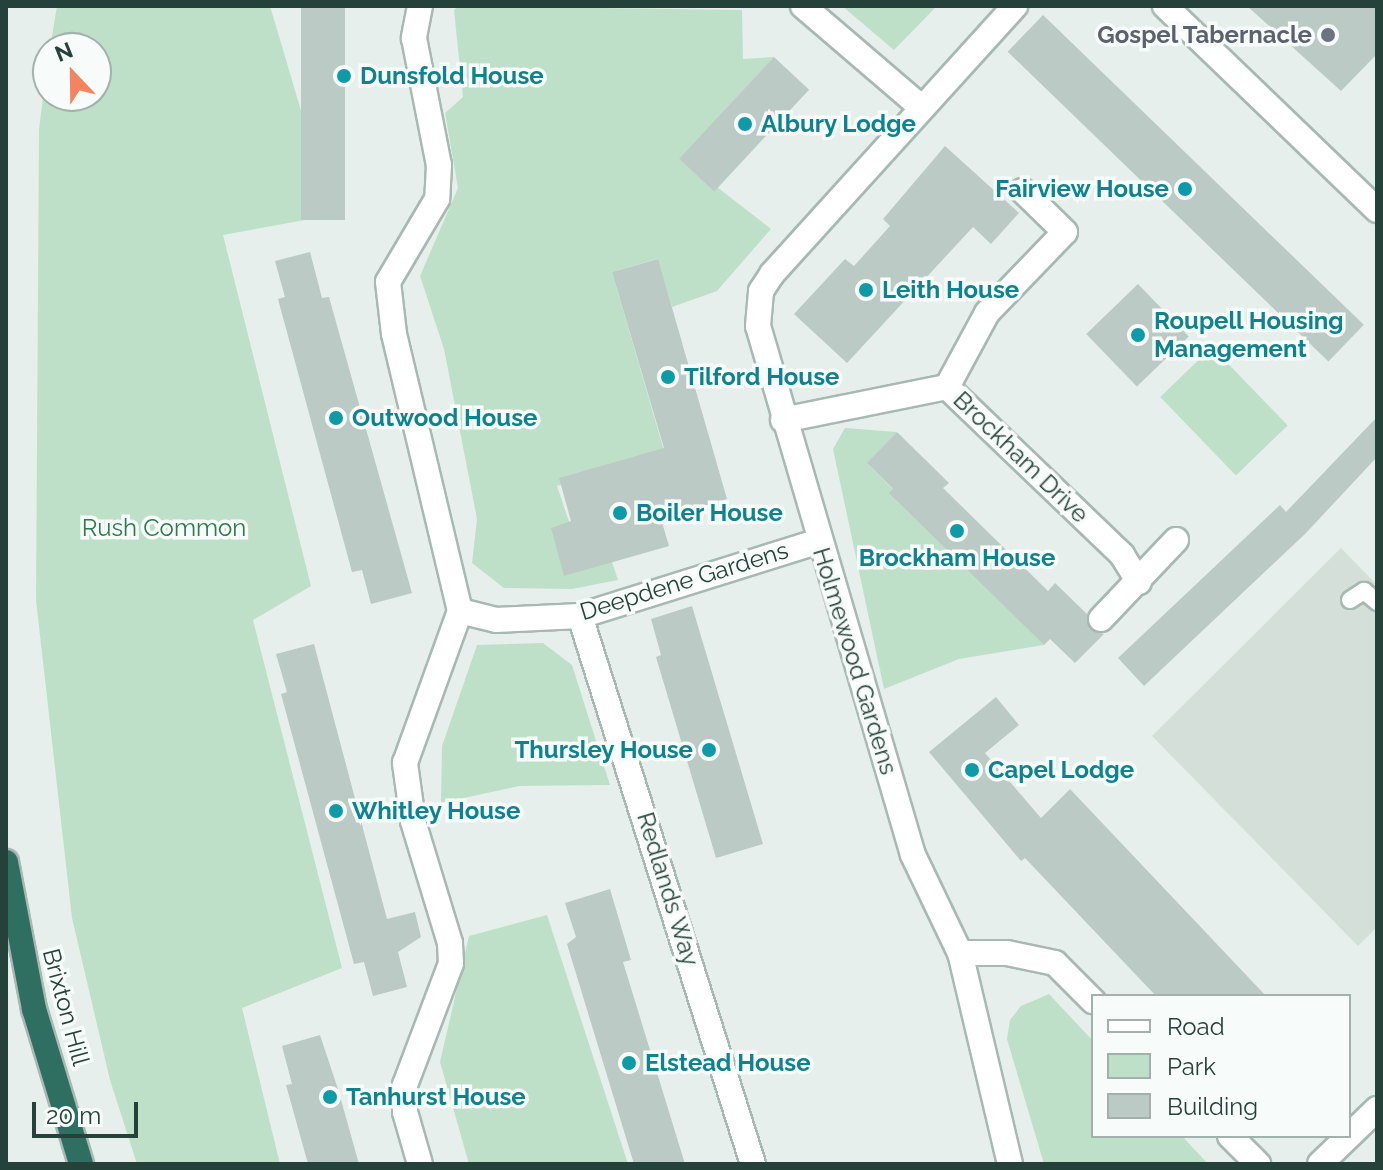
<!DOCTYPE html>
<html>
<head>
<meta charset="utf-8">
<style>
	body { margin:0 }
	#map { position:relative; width:1383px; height:1170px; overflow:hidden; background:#e6efeb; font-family:Raleway,sans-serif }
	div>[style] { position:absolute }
	.built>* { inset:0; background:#d4dfda }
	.green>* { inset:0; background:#bfe0c8; transform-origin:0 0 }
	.building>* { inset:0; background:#bbcac4; transform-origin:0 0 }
	.roads { filter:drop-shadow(2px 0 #a8b8b2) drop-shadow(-2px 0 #a8b8b2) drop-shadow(0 2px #a8b8b2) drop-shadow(0 -2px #a8b8b2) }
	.lane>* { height:16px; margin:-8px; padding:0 8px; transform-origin:8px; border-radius:8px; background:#fff }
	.street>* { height:24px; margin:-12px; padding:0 12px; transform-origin:12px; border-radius:12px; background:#fff }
	.highway>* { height:24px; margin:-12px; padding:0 12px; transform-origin:12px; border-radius:12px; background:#2f6f62 }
	.dots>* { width:22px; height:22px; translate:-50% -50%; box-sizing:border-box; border:4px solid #f7fbf9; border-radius:50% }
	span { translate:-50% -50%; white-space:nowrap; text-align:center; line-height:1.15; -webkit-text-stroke:7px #f7fbf9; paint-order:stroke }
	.worship-label { font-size:24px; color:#5b616d; font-weight:700 }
	.right { translate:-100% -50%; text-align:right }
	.culture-label { font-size:24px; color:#0d838f; font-weight:700 }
	.left { translate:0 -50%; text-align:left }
	.street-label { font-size:24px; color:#24423a }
	.park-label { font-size:24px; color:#2d7a4b }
	.frame { position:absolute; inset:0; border:8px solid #24423a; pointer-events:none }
	.legend { position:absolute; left:1091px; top:994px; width:260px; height:144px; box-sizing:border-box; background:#f7fbf9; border:2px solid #a3b1ad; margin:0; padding:10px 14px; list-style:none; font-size:24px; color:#24423a }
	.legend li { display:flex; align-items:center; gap:16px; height:40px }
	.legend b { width:40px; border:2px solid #a3b1ad }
	.north { position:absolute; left:32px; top:32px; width:80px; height:80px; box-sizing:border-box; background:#f7fbf9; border:2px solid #a3b1ad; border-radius:50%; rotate:338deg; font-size:22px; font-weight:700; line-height:32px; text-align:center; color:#24423a }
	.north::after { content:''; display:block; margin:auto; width:28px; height:36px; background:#f4845f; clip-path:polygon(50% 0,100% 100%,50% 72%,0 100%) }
	.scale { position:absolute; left:32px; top:1102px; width:106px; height:36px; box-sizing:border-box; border:4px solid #24423a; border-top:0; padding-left:10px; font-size:24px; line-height:28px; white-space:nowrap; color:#24423a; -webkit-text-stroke:6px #f7fbf9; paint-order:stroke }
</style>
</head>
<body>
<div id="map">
	<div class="built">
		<i style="clip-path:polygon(1341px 548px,1377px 585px,1377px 927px,1358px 946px,1152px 736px)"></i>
	</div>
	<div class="green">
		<i style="clip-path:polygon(57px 6px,270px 6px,332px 215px,223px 235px,311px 586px,253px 620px,342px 968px,242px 1008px,280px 1164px,137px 1164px,110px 1080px,72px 918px,36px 600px,39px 129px,48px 59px,48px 96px,96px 96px,96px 48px,50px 48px)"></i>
		<i style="clip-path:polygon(458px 6px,742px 10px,743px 59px,774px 57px,681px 159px,771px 229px,717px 291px,672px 307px,657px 259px,612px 272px,665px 454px,557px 486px,578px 548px,605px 541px,618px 580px,572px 589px,504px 588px,472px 563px,477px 519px,444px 349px,420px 276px,458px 188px,445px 113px,463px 97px,454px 10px)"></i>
		<i style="clip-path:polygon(842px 6px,933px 6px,935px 8px,894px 50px)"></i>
		<i style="left:1212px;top:347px;width:109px;height:72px;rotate:46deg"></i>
		<i style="clip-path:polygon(845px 428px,897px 432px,868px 464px,1044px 645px,959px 659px,884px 689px,833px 449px)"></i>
		<i style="clip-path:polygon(543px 643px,572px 665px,610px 785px,519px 786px,441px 803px,442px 746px,477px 645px)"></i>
		<i style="clip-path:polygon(547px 915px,628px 1164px,469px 1164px,440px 1062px,469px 936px)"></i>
		<i style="clip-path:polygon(1049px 994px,1093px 1041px,1093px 1136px,1182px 1136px,1208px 1164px,1044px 1164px,1007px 1039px,1010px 1020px,1021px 1006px)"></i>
	</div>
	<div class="building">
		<i style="left:301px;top:6px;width:44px;height:214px"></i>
		<i style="clip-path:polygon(1247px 6px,1377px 6px,1377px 54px,1341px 91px)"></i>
		<i style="left:1043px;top:15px;width:446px;height:51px;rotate:44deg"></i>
		<i style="left:774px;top:57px;width:48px;height:139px;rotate:43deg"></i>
		<i style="clip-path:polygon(945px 146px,1019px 213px,991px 244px,973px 227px,847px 363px,794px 314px,845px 259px,854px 266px,890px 226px,883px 219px)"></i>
		<i style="clip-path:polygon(310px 252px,322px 298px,329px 297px,412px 593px,371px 604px,362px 570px,352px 572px,278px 299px,285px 297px,275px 261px)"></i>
		<i style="clip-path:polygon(658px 259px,727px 499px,661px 519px,669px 546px,564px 576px,551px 528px,571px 521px,559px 478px,664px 448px,612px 272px)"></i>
		<i style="left:1138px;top:284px;width:73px;height:72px;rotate:46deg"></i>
		<i style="clip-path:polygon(1377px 417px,1377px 457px,1306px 533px,1144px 686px,1118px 658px,1280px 505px,1286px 512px)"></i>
		<i style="clip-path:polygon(897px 432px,949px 483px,943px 488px,1048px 591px,1055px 583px,1087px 614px,1090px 629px,1104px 634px,1075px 663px,1050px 639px,1044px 645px,889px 493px,893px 489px,867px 463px)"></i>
		<i style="clip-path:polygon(692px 606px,763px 844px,716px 858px,656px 657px,661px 655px,651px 619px)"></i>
		<i style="clip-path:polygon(314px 644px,387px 919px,415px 912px,421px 937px,398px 952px,407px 987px,373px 996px,364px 962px,354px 964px,281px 694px,287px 692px,276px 654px)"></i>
		<i style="clip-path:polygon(996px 697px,1019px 725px,985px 753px,1041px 818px,1070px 789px,1266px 996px,1156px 996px,1025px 858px,1021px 861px,929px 752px)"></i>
		<i style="clip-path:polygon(610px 889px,631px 960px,623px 962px,685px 1164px,634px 1164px,567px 944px,576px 937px,565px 903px)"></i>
		<i style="clip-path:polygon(320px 1035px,338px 1089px,359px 1164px,308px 1164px,286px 1085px,292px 1084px,282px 1046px)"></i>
	</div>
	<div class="roads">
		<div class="lane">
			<i style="left:1350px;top:600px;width:17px;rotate:-33deg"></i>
			<i style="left:1364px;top:591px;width:17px;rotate:40deg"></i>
		</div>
		<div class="street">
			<i style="left:420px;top:6px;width:33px;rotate:101deg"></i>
			<i style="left:414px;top:38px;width:129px;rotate:78.9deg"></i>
			<i style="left:439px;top:165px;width:34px;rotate:93deg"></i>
			<i style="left:437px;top:199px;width:96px;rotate:120.6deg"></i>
			<i style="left:388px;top:282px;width:52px;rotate:83.4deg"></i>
			<i style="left:394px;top:334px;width:285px;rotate:76.6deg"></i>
			<i style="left:803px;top:6px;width:155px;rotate:40.6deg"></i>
			<i style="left:1165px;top:6px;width:294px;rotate:43.9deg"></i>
			<i style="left:947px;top:387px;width:84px;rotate:-61.6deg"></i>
			<i style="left:987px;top:313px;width:112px;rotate:-46.1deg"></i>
			<i style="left:1065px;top:232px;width:59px;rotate:-135.7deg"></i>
			<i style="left:783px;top:420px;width:167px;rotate:-11.4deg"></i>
			<i style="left:947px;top:387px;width:243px;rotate:43.8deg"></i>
			<i style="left:1122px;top:555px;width:32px;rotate:58deg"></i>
			<i style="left:460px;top:611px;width:37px;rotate:14deg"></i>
			<i style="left:496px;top:620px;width:84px;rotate:-2.7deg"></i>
			<i style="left:580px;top:616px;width:250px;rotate:-17.4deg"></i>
			<i style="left:580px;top:616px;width:575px;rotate:72.48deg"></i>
			<i style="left:1101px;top:619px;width:109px;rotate:-46.5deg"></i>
			<i style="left:960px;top:953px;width:47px"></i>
			<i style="left:1007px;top:953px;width:49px;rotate:11.8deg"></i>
			<i style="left:1055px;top:963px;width:54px;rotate:45deg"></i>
			<i style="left:1230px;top:1136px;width:40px;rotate:45deg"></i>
			<i style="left:420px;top:1164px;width:54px;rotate:-106.1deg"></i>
			<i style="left:405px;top:1112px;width:27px;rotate:-90deg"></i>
			<i style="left:405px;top:1085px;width:130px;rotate:-69.3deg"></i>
			<i style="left:451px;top:963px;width:20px;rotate:-93deg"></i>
			<i style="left:450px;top:943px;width:127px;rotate:-106.9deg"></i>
			<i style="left:413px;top:821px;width:59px;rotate:-97.9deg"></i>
			<i style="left:405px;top:763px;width:162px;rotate:-70.1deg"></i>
			<i style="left:1010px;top:1164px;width:217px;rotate:-103.3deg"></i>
			<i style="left:960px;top:953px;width:109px;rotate:-115.6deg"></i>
			<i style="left:913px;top:855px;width:551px;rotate:-106.33deg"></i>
			<i style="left:758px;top:326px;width:35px;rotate:-85deg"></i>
			<i style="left:761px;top:291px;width:20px;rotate:-57deg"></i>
			<i style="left:772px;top:274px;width:362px;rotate:-47.8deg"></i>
			<i style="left:1320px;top:1164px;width:79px;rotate:-44deg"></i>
		</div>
		<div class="highway">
			<i style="left:6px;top:862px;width:150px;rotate:79.2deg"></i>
			<i style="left:34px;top:1009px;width:162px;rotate:73.1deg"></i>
		</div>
	</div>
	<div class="dots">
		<i style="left:1328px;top:35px;background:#6b7280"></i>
		<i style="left:344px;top:76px;background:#0f9aa8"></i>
		<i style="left:745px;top:124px;background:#0f9aa8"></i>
		<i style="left:1185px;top:189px;background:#0f9aa8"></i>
		<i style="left:866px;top:290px;background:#0f9aa8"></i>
		<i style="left:1138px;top:335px;background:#0f9aa8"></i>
		<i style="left:668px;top:377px;background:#0f9aa8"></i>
		<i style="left:336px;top:418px;background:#0f9aa8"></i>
		<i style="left:620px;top:513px;background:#0f9aa8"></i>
		<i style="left:957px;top:531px;background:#0f9aa8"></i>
		<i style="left:709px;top:750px;background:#0f9aa8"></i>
		<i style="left:972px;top:770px;background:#0f9aa8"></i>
		<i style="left:336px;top:811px;background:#0f9aa8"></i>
		<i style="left:629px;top:1063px;background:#0f9aa8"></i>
		<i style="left:330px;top:1097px;background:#0f9aa8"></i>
	</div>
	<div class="worship-label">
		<span class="right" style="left:1312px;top:35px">Gospel Tabernacle</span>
	</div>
	<div class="culture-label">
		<span class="left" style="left:360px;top:76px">Dunsfold House</span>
		<span class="left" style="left:761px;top:124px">Albury Lodge</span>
		<span class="right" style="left:1169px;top:189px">Fairview House</span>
		<span class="left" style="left:882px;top:290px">Leith House</span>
		<span class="left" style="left:1154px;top:335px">Roupell Housing<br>Management</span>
		<span class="left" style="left:684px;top:377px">Tilford House</span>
		<span class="left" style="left:352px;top:418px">Outwood House</span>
		<span class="left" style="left:636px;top:513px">Boiler House</span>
		<span style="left:957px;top:558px">Brockham House</span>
		<span class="right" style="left:693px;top:750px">Thursley House</span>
		<span class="left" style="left:988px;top:770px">Capel Lodge</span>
		<span class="left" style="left:352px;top:811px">Whitley House</span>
		<span class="left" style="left:645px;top:1063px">Elstead House</span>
		<span class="left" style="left:346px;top:1097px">Tanhurst House</span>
	</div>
	<div class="street-label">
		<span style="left:1021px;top:457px;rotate:44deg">Brockham Drive</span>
		<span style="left:684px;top:581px;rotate:-17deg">Deepdene Gardens</span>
		<span style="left:855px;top:661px;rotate:73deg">Holmewood Gardens</span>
		<span style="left:668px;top:889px;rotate:73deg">Redlands Way</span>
		<span style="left:66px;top:1007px;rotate:75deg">Brixton Hill</span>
	</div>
	<div class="park-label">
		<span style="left:164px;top:528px">Rush Common</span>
	</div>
	<div class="frame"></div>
	<ul class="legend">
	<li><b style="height:10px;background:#fff"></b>Road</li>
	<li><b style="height:22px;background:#bfe0c8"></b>Park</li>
	<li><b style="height:22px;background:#bbcac4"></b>Building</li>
	</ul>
	<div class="north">N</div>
	<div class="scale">20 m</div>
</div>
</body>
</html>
